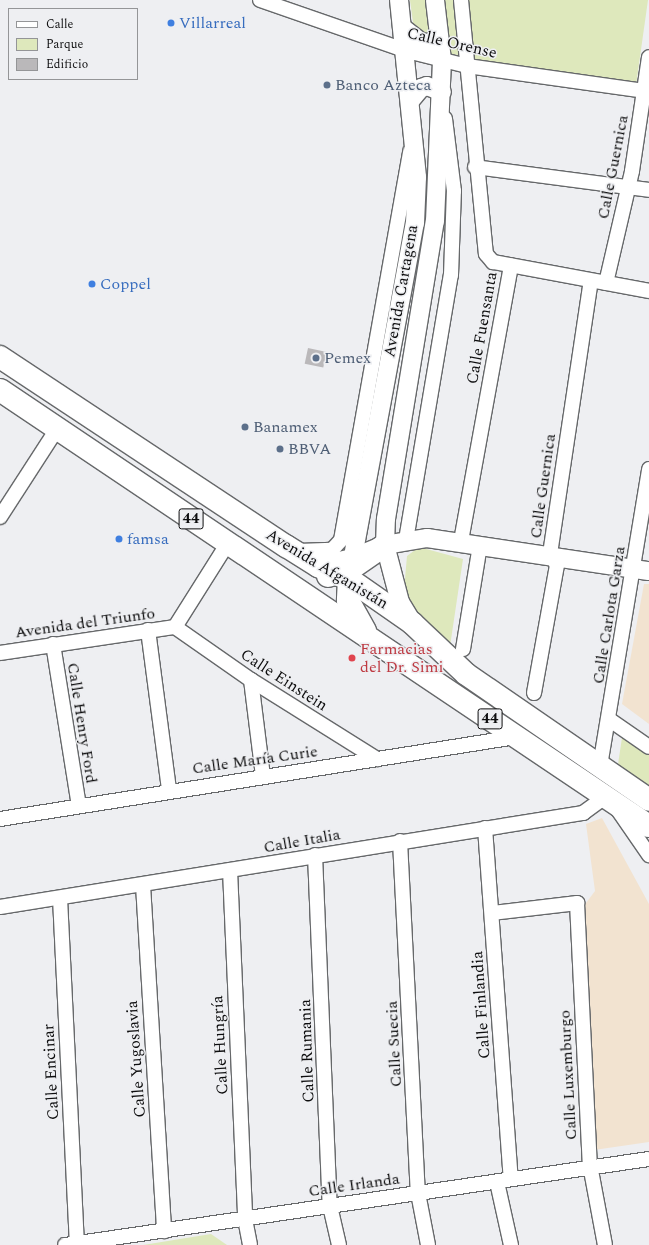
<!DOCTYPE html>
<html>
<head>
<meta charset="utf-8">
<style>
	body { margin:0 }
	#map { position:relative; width:649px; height:1245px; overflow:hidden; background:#eeeff2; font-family:Spectral,serif }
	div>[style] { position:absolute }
	.education>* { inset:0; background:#f2e3d0 }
	.green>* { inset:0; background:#dee8bc }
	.building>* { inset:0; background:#bab8ba; transform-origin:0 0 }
	.roads { filter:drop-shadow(1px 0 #66686a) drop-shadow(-1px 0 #66686a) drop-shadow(0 1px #66686a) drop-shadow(0 -1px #66686a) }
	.minor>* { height:14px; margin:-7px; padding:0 7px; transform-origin:7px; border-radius:7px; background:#fff }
	.tertiary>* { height:18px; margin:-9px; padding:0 9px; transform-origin:9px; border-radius:9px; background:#fff }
	.primary>* { height:22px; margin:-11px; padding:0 11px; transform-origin:11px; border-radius:11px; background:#fff }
	.dots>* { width:11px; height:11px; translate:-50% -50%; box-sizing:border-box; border:2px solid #eeeff2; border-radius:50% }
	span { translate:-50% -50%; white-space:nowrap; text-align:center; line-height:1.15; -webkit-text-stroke:3px #eeeff2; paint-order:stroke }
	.shield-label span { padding:1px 3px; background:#eeeff2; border:1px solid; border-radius:3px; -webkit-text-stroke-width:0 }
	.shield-label { font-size:15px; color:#0d0d0e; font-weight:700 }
	.shop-label { font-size:16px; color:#366cbe }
	.left { translate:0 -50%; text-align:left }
	.street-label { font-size:16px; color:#0d0d0e }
	.service-label { font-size:16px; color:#4e5e75 }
	.health-label { font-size:16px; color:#be3a42 }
	.legend { position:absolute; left:8px; top:8px; width:130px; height:72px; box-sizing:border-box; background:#eeeff2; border:1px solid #949597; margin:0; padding:5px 7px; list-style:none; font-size:12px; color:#0d0d0e }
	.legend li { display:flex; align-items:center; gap:8px; height:20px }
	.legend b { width:20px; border:1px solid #949597 }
</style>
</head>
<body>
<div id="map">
	<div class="education">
		<i style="clip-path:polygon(644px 584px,649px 584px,649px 724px,622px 704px)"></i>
		<i style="clip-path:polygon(602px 818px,649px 904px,649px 1142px,594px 1150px,580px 911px,595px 891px,586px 824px)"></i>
	</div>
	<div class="green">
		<i style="clip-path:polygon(410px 0,425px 0,429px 32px,422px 38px,414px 30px)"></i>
		<i style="clip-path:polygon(441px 0,453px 0,459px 55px,449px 54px)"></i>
		<i style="clip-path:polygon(464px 0,648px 0,636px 85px,469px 63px)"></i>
		<i style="clip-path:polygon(419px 547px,463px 559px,449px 653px,403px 601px,407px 556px)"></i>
		<i style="clip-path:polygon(623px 731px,649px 749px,649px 791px,617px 771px)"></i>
		<i style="clip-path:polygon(211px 1234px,227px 1245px,143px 1245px)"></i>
	</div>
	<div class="building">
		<i style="left:308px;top:348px;width:19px;height:16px;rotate:12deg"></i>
	</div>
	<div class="roads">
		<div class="minor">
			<i style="left:260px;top:0;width:156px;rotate:19.1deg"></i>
			<i style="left:407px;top:51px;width:62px;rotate:14deg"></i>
			<i style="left:467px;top:66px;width:179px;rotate:8deg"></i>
			<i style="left:461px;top:0;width:255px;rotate:84.4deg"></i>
			<i style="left:486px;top:254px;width:11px;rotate:49deg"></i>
			<i style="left:493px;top:262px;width:159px;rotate:10.5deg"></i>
			<i style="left:475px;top:167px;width:176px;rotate:7.5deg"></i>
			<i style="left:606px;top:283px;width:115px;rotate:-76.9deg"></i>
			<i style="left:632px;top:171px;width:115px;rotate:-81.5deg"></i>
			<i style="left:0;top:517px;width:105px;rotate:-57.1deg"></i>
			<i style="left:406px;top:540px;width:269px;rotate:-80.4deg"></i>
			<i style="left:451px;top:275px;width:84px;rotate:-88deg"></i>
			<i style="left:454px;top:191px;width:73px;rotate:-97.1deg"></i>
			<i style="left:461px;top:541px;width:280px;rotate:-79.7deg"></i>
			<i style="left:298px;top:551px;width:34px;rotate:-2deg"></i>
			<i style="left:332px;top:550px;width:13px;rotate:-48deg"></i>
			<i style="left:341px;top:540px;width:395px;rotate:-79.9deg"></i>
			<i style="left:175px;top:627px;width:93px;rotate:34.9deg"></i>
			<i style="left:251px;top:680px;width:149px;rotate:32.1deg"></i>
			<i style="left:175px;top:627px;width:99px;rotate:-57.8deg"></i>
			<i style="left:148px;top:630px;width:161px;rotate:82.5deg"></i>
			<i style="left:53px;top:644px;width:164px;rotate:80.9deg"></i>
			<i style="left:463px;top:649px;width:105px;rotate:-80.7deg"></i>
			<i style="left:0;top:653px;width:177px;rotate:-8.5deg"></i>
			<i style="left:251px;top:680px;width:97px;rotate:82.9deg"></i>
			<i style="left:534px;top:693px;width:130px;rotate:-79.8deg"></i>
			<i style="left:557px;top:565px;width:13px;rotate:-122deg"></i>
			<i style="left:550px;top:554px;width:276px;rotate:-81.5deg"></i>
			<i style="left:610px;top:720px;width:47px;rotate:34.7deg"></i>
			<i style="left:600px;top:766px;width:301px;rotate:-80.6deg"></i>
			<i style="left:618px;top:810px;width:55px;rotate:55.4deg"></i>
			<i style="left:0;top:819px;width:522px;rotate:-9.03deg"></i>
			<i style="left:485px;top:828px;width:352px;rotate:85.8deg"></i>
			<i style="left:400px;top:841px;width:352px;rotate:87.1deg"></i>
			<i style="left:418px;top:1193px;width:53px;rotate:79.1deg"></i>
			<i style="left:315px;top:855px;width:351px;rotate:87.6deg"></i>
			<i style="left:330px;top:1206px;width:40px;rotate:77deg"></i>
			<i style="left:230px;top:870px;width:349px;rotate:87.5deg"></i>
			<i style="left:245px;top:1219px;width:26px;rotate:79deg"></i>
			<i style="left:143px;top:885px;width:347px;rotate:86.5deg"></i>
			<i style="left:60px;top:898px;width:347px;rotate:87.2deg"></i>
			<i style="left:0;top:907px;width:591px;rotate:-9.16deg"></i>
			<i style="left:583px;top:813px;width:27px;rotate:-36deg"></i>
			<i style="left:492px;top:913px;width:86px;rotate:-6.7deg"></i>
			<i style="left:577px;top:903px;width:262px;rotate:87.2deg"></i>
			<i style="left:590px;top:1165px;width:81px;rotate:79.4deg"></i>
			<i style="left:497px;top:1182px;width:65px;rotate:77.5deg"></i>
			<i style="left:65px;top:1245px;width:590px;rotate:-8.38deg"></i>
		</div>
		<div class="tertiary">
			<i style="left:403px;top:28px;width:24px;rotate:38deg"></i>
			<i style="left:422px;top:43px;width:18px;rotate:-3deg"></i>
			<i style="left:410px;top:101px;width:17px;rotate:-50deg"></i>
			<i style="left:421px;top:88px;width:6px;rotate:-18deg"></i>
			<i style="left:427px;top:86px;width:16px;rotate:22deg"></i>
			<i style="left:318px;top:566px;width:35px;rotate:-13deg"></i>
			<i style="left:352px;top:558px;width:35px;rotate:-22deg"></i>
			<i style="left:385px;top:545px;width:43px;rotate:-9.5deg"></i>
			<i style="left:427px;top:538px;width:224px;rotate:8.5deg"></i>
			<i style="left:349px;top:578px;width:361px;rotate:-79.5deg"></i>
			<i style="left:415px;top:223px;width:46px;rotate:-87.5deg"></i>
			<i style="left:417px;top:177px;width:178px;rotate:-95.8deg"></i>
			<i style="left:412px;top:622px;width:23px;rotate:-121deg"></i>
			<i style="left:400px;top:602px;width:59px;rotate:-104.7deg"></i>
			<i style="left:385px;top:545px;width:26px;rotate:-88deg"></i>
			<i style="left:386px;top:519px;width:302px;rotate:-80.7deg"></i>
			<i style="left:435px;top:221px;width:161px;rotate:-87.5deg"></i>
			<i style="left:442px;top:60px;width:60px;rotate:-96.7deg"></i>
		</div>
		<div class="primary">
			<i style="left:0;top:357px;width:343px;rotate:33.5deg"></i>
			<i style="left:286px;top:546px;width:38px;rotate:32deg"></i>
			<i style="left:318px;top:566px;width:34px;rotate:23deg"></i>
			<i style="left:349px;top:579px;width:77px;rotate:34.9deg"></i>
			<i style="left:412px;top:623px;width:74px;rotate:43.4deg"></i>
			<i style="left:466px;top:674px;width:222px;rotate:34.5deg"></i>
			<i style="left:0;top:390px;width:782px;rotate:33.89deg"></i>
			<i style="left:328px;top:576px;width:22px;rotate:-16deg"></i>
			<i style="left:349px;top:570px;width:44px;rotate:-34.8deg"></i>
			<i style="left:349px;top:579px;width:21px;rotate:93deg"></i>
			<i style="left:348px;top:600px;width:35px;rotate:61deg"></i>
		</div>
	</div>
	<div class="dots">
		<i style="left:171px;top:23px;background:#3f7fe0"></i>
		<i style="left:327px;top:85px;background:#5c6f8a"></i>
		<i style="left:92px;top:284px;background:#3f7fe0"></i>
		<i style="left:316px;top:358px;background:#5c6f8a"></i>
		<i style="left:245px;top:427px;background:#5c6f8a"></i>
		<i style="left:280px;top:449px;background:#5c6f8a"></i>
		<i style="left:119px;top:539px;background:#3f7fe0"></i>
		<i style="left:352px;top:658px;background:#e0444e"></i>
	</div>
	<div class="shield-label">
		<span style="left:191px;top:519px">44</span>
		<span style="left:490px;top:719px">44</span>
	</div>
	<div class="shop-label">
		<span class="left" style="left:179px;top:23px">Villarreal</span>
		<span class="left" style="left:100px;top:284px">Coppel</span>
		<span class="left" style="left:127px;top:539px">famsa</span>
	</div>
	<div class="street-label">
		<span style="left:452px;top:43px;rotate:13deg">Calle Orense</span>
		<span style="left:613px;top:167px;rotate:-79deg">Calle Guernica</span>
		<span style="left:401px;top:291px;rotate:-80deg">Avenida Cartagena</span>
		<span style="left:482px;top:328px;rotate:-80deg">Calle Fuensanta</span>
		<span style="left:543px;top:486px;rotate:-82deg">Calle Guernica</span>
		<span style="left:327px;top:569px;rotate:31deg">Avenida Afganistán</span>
		<span style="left:609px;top:615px;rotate:-81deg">Calle Carlota Garza</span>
		<span style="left:85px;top:623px;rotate:-8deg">Avenida del Triunfo</span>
		<span style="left:284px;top:680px;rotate:33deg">Calle Einstein</span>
		<span style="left:82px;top:723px;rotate:81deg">Calle Henry Ford</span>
		<span style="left:255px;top:760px;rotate:-8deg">Calle María Curie</span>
		<span style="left:302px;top:841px;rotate:-10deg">Calle Italia</span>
		<span style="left:481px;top:1005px;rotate:-94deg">Calle Finlandia</span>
		<span style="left:394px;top:1044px;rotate:-93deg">Calle Suecia</span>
		<span style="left:220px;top:1045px;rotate:-93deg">Calle Hungría</span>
		<span style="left:307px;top:1051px;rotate:-92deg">Calle Rumania</span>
		<span style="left:136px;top:1059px;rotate:-94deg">Calle Yugoslavia</span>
		<span style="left:51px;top:1072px;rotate:-93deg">Calle Encinar</span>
		<span style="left:568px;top:1075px;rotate:-93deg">Calle Luxemburgo</span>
		<span style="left:354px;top:1185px;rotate:-8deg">Calle Irlanda</span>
	</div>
	<div class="service-label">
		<span class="left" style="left:335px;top:85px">Banco Azteca</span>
		<span class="left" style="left:324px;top:358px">Pemex</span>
		<span class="left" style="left:253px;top:427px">Banamex</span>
		<span class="left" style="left:288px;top:449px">BBVA</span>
	</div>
	<div class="health-label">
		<span class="left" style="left:360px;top:658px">Farmacias<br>del Dr. Simi</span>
	</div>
	<ul class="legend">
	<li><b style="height:5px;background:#fff"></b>Calle</li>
	<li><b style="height:11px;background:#dee8bc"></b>Parque</li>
	<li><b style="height:11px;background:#bab8ba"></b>Edificio</li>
	</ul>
</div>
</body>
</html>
